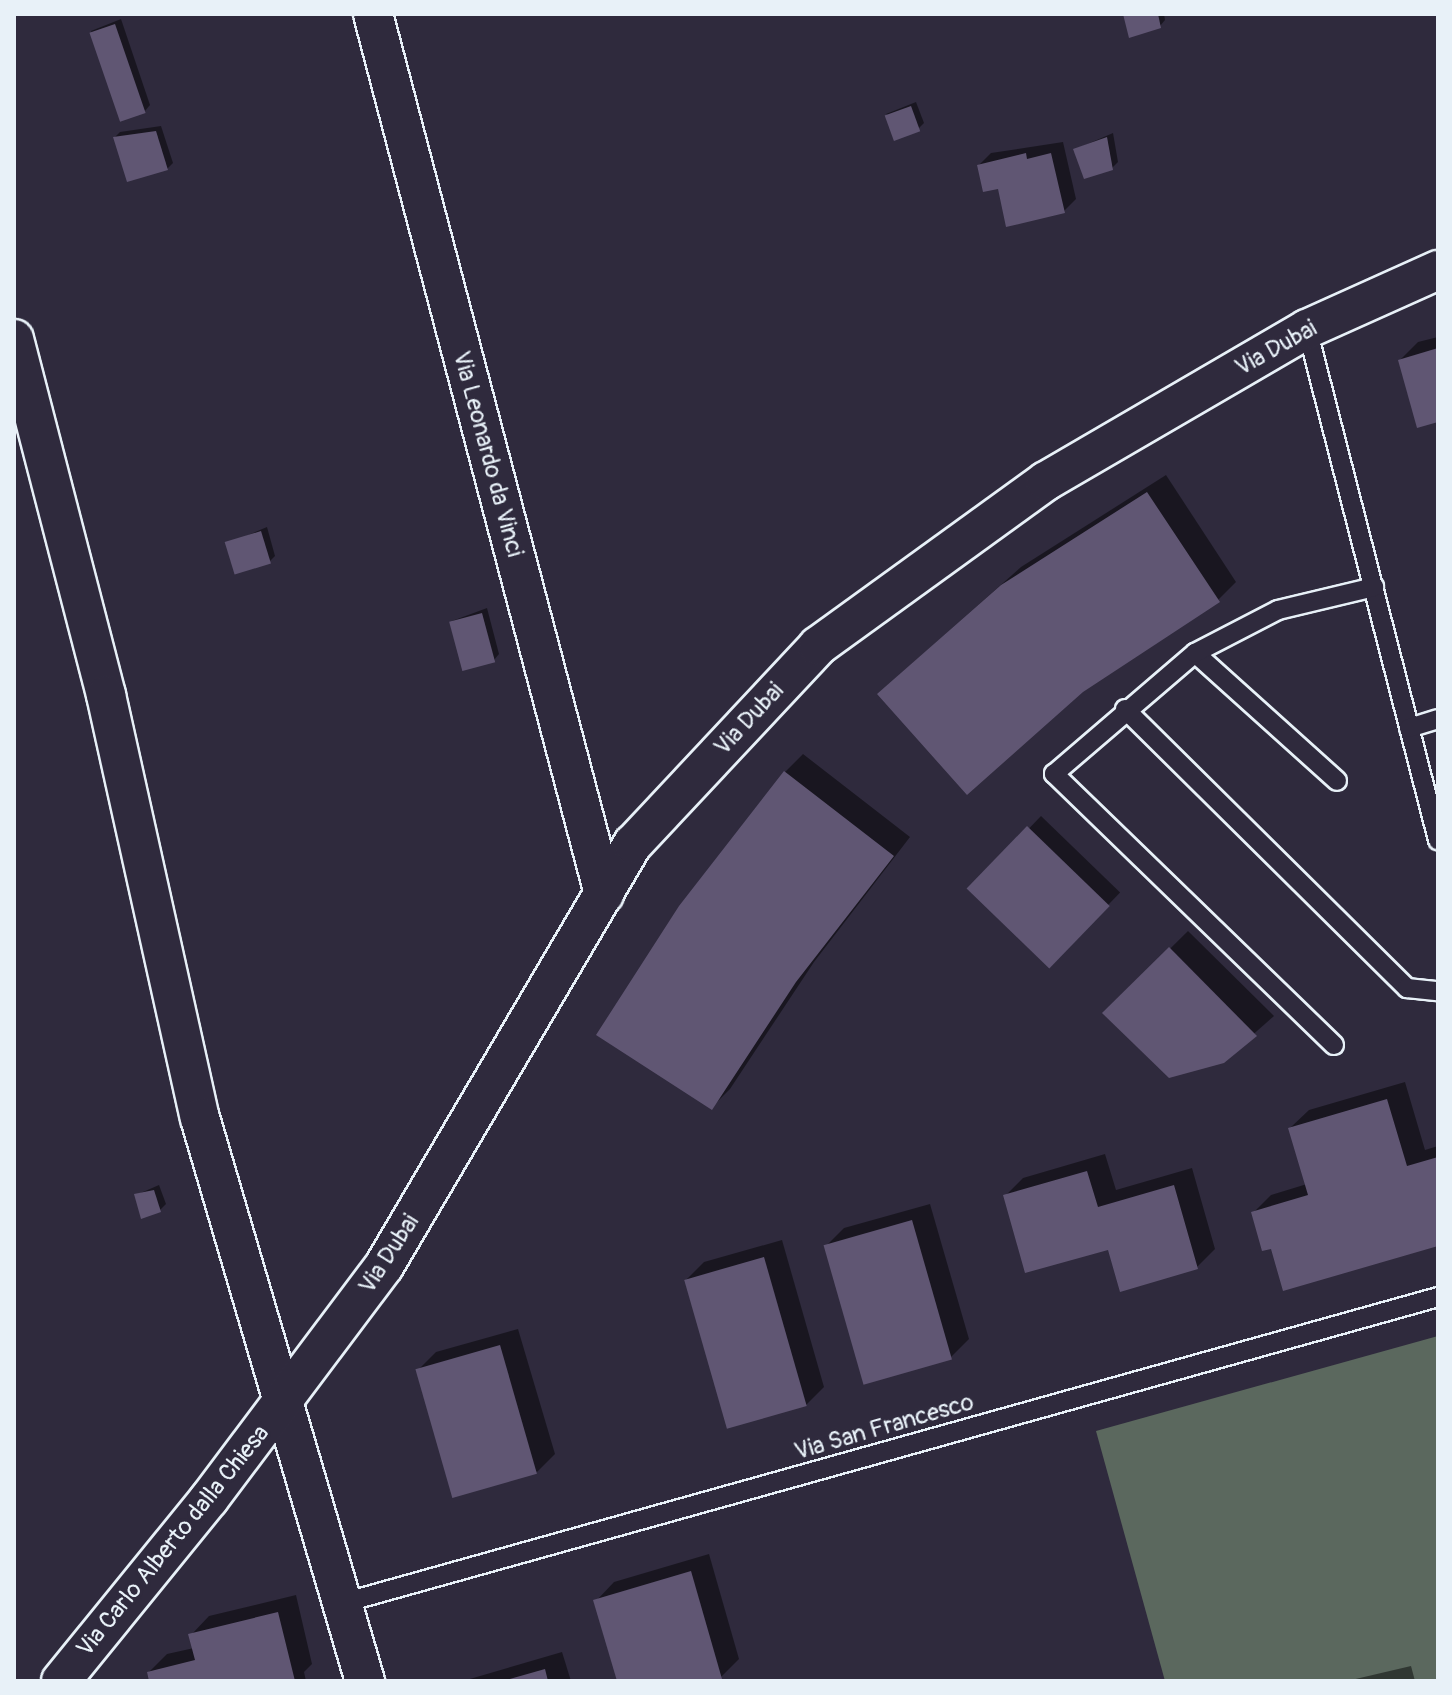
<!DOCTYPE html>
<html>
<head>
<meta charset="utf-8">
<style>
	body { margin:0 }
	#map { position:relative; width:1452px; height:1695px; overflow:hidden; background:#2f2a3d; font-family:Pangolin,sans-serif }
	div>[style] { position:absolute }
	.green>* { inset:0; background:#5b685e }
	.shadow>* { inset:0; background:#0007; transform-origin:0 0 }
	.building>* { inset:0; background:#605673; transform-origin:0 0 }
	.roads { filter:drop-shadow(2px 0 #e8f1f8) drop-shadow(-2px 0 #e8f1f8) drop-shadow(0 2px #e8f1f8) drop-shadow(0 -2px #e8f1f8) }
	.service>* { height:18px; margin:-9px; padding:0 9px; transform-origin:9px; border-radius:9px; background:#2f2a3d }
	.minor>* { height:38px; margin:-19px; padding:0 19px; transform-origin:19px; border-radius:19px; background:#2f2a3d }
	span { translate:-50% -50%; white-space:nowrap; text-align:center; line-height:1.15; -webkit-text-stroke:6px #2f2a3d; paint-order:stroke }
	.street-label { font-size:24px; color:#e8f1f8 }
	.frame { position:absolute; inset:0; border:16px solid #e8f1f8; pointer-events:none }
</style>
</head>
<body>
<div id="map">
	<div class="green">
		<i style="clip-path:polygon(1438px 1336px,1438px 1681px,1165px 1681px,1096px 1431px)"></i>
	</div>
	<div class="shadow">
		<i style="clip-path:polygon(1125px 14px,1164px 14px,1165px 20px,1160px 26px)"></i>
		<i style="clip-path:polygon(121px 19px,150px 105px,145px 111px,91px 31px)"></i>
		<i style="clip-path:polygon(916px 102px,924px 123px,918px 129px,886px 114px)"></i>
		<i style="clip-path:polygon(161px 126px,173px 163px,167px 169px,115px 137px,120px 132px)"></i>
		<i style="clip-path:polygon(1113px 133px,1118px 162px,1112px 168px,1076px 149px)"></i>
		<i style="clip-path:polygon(1063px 142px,1076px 199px,1064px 211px,1000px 187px,979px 165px,991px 153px)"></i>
		<i style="clip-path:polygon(1438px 337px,1438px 420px,1400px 360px,1418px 342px)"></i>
		<i style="clip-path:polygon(1166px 475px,1236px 582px,1218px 600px,898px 676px,1021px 567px)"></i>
		<i style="clip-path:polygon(267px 527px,275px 556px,270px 561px,227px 544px)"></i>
		<i style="clip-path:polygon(487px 608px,499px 654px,494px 660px,452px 621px)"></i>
		<i style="clip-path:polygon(803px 754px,910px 837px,814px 962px,730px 1089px,712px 1107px,785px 772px)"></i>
		<i style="left:1041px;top:816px;width:110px;height:102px;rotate:44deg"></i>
		<i style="clip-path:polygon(1188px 931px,1274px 1016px,1223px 1061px,1105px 1013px)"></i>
		<i style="clip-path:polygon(1405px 1082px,1425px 1150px,1438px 1146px,1438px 1243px,1272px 1246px,1253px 1213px,1271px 1195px,1307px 1184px,1290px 1128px,1309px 1110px)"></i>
		<i style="clip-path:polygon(1105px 1154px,1116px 1190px,1192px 1168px,1215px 1249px,1197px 1267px,1109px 1247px,1005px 1196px,1023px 1178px)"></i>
		<i style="clip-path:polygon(159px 1185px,166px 1204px,160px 1210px,136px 1195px)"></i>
		<i style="clip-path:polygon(930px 1204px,969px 1339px,951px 1357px,826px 1246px,844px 1228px)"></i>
		<i style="clip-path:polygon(782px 1240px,824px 1387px,806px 1405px,686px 1280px,704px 1262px)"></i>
		<i style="clip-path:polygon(518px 1329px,555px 1454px,537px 1472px,418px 1370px,436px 1352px)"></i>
		<i style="clip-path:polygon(709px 1554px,739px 1659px,721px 1677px,708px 1681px,619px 1681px,596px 1601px,614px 1582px)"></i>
		<i style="clip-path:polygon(296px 1595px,312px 1664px,304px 1672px,306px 1681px,151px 1681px,149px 1672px,167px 1654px,194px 1648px,191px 1635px,209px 1616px)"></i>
		<i style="clip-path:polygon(562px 1652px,571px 1681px,463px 1681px)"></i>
		<i style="clip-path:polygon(1411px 1666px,1415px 1681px,1347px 1681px)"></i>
	</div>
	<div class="building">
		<i style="clip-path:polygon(1123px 14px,1158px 14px,1161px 28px,1129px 38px)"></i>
		<i style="left:115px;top:24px;width:94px;height:27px;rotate:71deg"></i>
		<i style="left:911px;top:106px;width:27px;height:28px;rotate:70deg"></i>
		<i style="clip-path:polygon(156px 131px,168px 170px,127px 182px,113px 137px)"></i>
		<i style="clip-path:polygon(1107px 137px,1113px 170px,1084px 179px,1073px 149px)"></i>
		<i style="clip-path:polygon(1026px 153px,1027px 159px,1051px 153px,1065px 213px,1006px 227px,998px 189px,983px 192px,977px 165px)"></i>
		<i style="clip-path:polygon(1438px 348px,1438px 422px,1417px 428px,1398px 360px)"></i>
		<i style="clip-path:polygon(1147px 492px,1220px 602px,1083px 692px,967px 795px,877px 694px,1001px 585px)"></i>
		<i style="left:261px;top:531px;width:34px;height:38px;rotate:73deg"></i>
		<i style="left:482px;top:613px;width:51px;height:34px;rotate:75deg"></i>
		<i style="clip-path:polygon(784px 771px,894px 856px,796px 982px,712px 1110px,596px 1035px,679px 906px)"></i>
		<i style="left:1027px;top:826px;width:115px;height:87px;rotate:44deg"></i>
		<i style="clip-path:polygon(1169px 947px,1257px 1036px,1224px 1063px,1169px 1078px,1102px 1013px)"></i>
		<i style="clip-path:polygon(1387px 1099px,1407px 1166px,1438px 1157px,1438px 1246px,1283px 1291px,1271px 1249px,1262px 1251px,1251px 1212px,1308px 1195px,1288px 1128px)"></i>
		<i style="clip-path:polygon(1087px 1171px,1098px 1207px,1174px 1185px,1198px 1269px,1120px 1292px,1108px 1250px,1025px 1273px,1003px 1195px)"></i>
		<i style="clip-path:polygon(154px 1190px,161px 1212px,141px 1219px,134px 1194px)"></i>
		<i style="left:912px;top:1220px;width:145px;height:92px;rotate:74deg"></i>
		<i style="left:764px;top:1257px;width:155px;height:83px;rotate:74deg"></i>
		<i style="left:500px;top:1345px;width:134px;height:88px;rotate:74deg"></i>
		<i style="clip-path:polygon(691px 1571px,722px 1679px,617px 1681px,593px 1600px)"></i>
		<i style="clip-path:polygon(278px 1612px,295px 1681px,149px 1681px,147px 1672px,195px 1660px,188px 1634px)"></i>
		<i style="clip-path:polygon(545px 1669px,548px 1681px,506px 1681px,506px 1680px)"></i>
	</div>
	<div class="roads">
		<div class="service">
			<i style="left:1307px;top:329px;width:528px;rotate:75.62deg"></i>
			<i style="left:1195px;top:653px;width:191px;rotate:42deg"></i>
			<i style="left:1125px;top:709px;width:397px;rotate:44.7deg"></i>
			<i style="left:1407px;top:988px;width:31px;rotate:6deg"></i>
			<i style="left:1409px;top:728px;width:30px;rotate:-17deg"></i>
			<i style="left:1334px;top:1045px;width:390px;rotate:-135.9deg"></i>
			<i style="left:1054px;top:774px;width:186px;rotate:-40.6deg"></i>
			<i style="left:1195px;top:653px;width:93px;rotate:-27.4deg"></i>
			<i style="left:1278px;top:610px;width:99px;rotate:-13.5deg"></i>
			<i style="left:343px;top:1603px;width:1137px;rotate:-15.61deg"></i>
		</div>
		<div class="minor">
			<i style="left:373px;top:14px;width:910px;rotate:75.29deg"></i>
			<i style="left:14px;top:339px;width:368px;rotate:75.5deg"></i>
			<i style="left:106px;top:695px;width:433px;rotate:77.5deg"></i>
			<i style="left:200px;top:1118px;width:587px;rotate:73.67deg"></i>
			<i style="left:61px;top:1681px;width:235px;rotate:-50.9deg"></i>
			<i style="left:209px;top:1499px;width:291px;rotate:-53.1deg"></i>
			<i style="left:384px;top:1266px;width:490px;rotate:-59.5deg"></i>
			<i style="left:633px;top:844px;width:271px;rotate:-46.9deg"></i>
			<i style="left:818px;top:646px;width:281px;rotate:-35.9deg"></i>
			<i style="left:1046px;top:481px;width:302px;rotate:-30.2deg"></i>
			<i style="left:1307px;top:329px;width:144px;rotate:-24.2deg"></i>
		</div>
	</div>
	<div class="street-label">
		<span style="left:1276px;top:348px;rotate:-29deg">Via Dubai</span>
		<span style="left:488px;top:454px;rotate:75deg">Via Leonardo da Vinci</span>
		<span style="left:749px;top:719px;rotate:-47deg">Via Dubai</span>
		<span style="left:389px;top:1254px;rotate:-57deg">Via Dubai</span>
		<span style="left:884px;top:1427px;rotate:-16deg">Via San Francesco</span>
		<span style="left:173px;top:1541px;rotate:-51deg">Via Carlo Alberto dalla Chiesa</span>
	</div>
	<div class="frame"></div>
</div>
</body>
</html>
